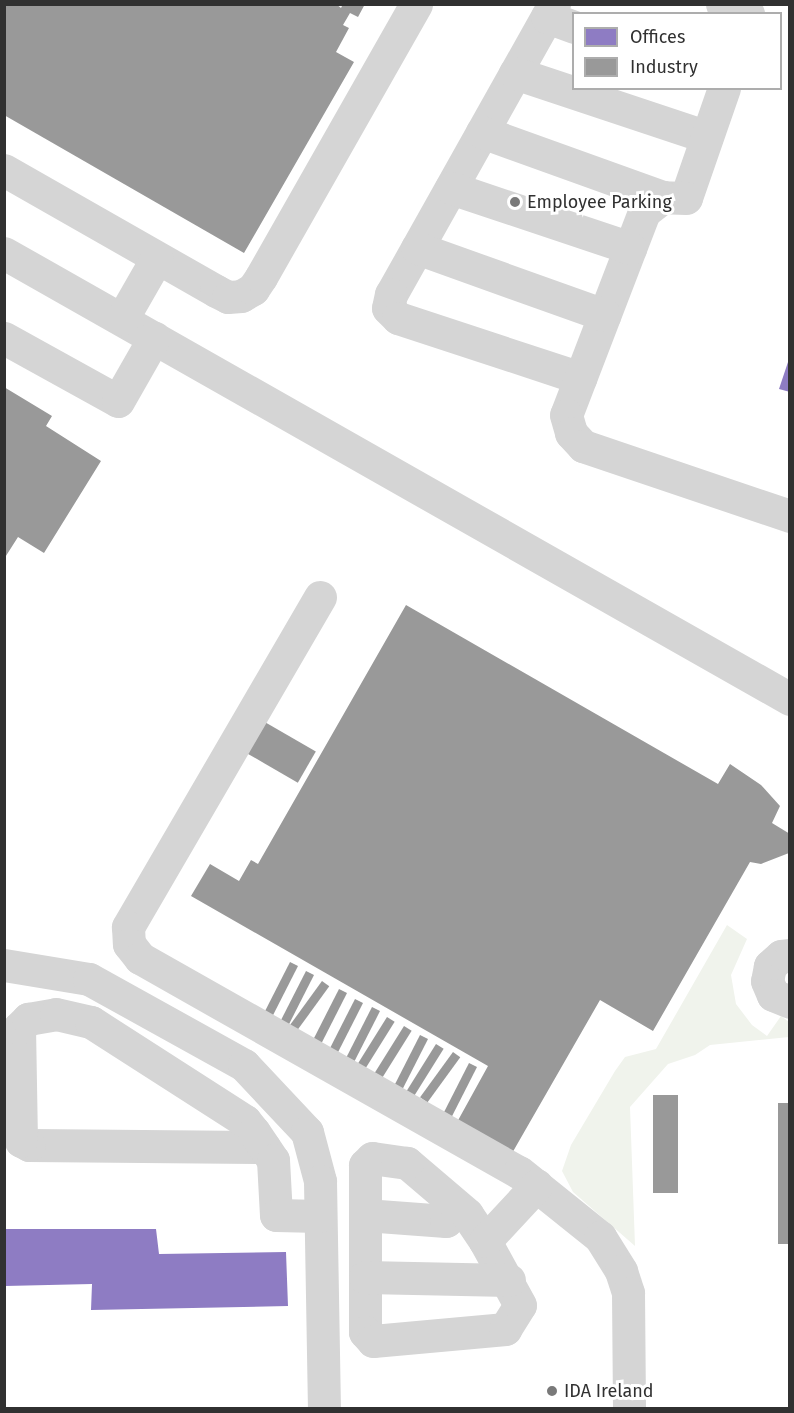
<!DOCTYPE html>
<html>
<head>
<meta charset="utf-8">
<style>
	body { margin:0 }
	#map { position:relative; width:794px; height:1413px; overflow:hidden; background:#fff; font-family:"Fira Sans",sans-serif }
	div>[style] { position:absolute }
	.green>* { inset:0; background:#f0f3ec }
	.offices>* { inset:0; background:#8e7cc3 }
	.industry>* { inset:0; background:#999; transform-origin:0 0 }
	.minor>* { height:33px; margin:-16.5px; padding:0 16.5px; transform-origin:16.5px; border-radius:16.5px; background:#d5d5d5 }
	.dots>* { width:16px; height:16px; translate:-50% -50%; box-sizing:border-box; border:3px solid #fff; border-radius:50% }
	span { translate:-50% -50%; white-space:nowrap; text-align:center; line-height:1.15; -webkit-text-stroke:6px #fff; paint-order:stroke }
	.poi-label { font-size:18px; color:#313131 }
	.left { translate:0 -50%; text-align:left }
	.frame { position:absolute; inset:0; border:6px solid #313131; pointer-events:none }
	.legend { position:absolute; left:572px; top:12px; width:210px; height:78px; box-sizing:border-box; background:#fff; border:2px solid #adadad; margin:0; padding:8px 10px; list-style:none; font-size:18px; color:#313131 }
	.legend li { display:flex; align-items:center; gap:12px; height:30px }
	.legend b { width:30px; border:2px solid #adadad }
</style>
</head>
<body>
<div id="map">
	<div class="green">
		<i style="clip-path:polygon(727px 925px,747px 939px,731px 975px,736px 1004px,752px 1025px,767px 1036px,781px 1016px,789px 1022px,789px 1037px,710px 1045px,695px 1055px,668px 1064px,630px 1107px,635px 1246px,573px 1192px,562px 1171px,571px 1145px,615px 1071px,625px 1057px,656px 1049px)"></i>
	</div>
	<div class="offices">
		<i style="clip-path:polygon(789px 359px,790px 359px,790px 392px,779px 389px)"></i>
		<i style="clip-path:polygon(4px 1229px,156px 1229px,159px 1254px,286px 1252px,288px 1306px,91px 1310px,92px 1284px,5px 1286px)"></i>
	</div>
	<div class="industry">
		<i style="clip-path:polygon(4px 4px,336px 4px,341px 8px,343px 4px,365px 4px,358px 17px,350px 13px,343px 25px,349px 28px,336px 52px,354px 62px,244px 253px,4px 115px)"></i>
		<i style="clip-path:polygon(4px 387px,52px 416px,46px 426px,101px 461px,44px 553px,18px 537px,4px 559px)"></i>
		<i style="clip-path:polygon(406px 605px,718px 784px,730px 764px,761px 785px,780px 806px,772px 823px,790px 834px,789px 853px,761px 864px,750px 862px,653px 1031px,600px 1000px,511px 1155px,456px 1124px,488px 1066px,191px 896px,210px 864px,239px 881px,251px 860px,258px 864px)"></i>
		<i style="left:263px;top:721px;width:61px;height:36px;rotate:30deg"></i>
		<i style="left:290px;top:962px;width:9px;height:56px;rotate:27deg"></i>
		<i style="left:306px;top:971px;width:9px;height:56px;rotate:27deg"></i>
		<i style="left:322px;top:981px;width:9px;height:56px;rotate:36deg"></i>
		<i style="left:339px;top:989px;width:9px;height:56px;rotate:27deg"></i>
		<i style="left:355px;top:999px;width:9px;height:56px;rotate:27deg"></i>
		<i style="left:372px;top:1007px;width:9px;height:56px;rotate:27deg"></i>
		<i style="left:387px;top:1017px;width:9px;height:56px;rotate:32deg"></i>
		<i style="left:404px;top:1026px;width:9px;height:56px;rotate:32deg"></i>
		<i style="left:420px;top:1035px;width:9px;height:56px;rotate:27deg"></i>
		<i style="left:436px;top:1044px;width:9px;height:56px;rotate:32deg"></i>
		<i style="left:453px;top:1052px;width:9px;height:56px;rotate:36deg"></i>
		<i style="left:469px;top:1063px;width:9px;height:56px;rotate:27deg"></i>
		<i style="left:653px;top:1095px;width:25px;height:98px"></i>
		<i style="left:778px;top:1103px;width:12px;height:141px"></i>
	</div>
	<div class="minor">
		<i style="left:554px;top:4px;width:333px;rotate:119.3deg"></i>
		<i style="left:391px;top:294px;width:14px;rotate:102deg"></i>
		<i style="left:388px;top:308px;width:14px;rotate:45deg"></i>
		<i style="left:398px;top:318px;width:192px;rotate:18.2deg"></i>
		<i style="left:722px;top:4px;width:28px;rotate:21deg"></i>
		<i style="left:547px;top:17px;width:29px;rotate:20deg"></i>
		<i style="left:515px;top:73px;width:202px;rotate:18.4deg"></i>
		<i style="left:724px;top:88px;width:116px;rotate:109.1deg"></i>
		<i style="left:686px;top:198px;width:23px;rotate:-178deg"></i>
		<i style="left:663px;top:197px;width:24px;rotate:142deg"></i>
		<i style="left:644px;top:212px;width:217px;rotate:111deg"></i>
		<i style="left:566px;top:415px;width:19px;rotate:74deg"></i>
		<i style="left:571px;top:433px;width:18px;rotate:47deg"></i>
		<i style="left:583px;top:446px;width:219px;rotate:18.7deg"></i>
		<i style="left:482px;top:132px;width:192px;rotate:19.8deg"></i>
		<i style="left:4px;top:170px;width:244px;rotate:29.7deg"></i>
		<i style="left:216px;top:291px;width:13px;rotate:27deg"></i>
		<i style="left:228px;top:297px;width:13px;rotate:-4deg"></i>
		<i style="left:241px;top:296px;width:14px;rotate:-30deg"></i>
		<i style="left:253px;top:289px;width:14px;rotate:-56deg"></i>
		<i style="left:261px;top:277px;width:314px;rotate:-60.4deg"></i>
		<i style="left:451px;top:188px;width:189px;rotate:18.5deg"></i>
		<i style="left:417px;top:248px;width:199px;rotate:19.7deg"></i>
		<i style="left:4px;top:253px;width:904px;rotate:29.57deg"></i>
		<i style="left:122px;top:319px;width:70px;rotate:-60.2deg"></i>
		<i style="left:4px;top:338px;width:130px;rotate:28.9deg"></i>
		<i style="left:118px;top:401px;width:73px;rotate:-60.3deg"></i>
		<i style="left:320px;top:597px;width:382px;rotate:120.2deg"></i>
		<i style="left:128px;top:927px;width:17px;rotate:87deg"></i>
		<i style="left:129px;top:944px;width:18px;rotate:52deg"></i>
		<i style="left:140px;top:958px;width:435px;rotate:29.5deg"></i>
		<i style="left:519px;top:1172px;width:104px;rotate:38.7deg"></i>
		<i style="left:600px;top:1237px;width:40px;rotate:58deg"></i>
		<i style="left:621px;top:1271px;width:23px;rotate:72deg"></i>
		<i style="left:628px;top:1293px;width:115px;rotate:89.5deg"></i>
		<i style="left:790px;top:955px;width:9px;rotate:174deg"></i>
		<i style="left:781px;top:956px;width:15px;rotate:138deg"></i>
		<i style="left:770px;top:966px;width:15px;rotate:101deg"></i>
		<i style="left:767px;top:981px;width:15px;rotate:67deg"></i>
		<i style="left:773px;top:995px;width:18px;rotate:22deg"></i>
		<i style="left:4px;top:965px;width:86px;rotate:9.4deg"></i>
		<i style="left:89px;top:979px;width:177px;rotate:29deg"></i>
		<i style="left:244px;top:1065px;width:92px;rotate:46.8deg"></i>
		<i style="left:307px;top:1132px;width:51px;rotate:75.1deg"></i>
		<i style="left:320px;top:1181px;width:227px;rotate:89deg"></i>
		<i style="left:264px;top:1147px;width:235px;rotate:-179.5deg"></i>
		<i style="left:29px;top:1145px;width:9px;rotate:-153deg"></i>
		<i style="left:21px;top:1141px;width:113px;rotate:-91deg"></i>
		<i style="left:19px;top:1028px;width:13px;rotate:-45deg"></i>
		<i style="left:28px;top:1019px;width:28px;rotate:-10deg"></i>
		<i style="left:56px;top:1014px;width:36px;rotate:13deg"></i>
		<i style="left:91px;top:1022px;width:183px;rotate:32.7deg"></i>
		<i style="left:245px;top:1121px;width:14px;rotate:51deg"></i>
		<i style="left:254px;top:1132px;width:34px;rotate:56deg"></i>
		<i style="left:273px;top:1160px;width:55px;rotate:86.9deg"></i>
		<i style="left:276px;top:1215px;width:44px;rotate:1.3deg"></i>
		<i style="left:365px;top:1215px;width:81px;rotate:4.2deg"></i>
		<i style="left:446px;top:1221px;width:18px;rotate:-45deg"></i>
		<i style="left:485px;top:1241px;width:32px;rotate:-124deg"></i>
		<i style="left:467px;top:1214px;width:79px;rotate:-139.6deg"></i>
		<i style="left:407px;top:1163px;width:35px;rotate:-172deg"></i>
		<i style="left:372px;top:1158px;width:10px;rotate:135deg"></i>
		<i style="left:365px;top:1165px;width:167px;rotate:90deg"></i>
		<i style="left:365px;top:1332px;width:12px;rotate:48deg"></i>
		<i style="left:373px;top:1341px;width:133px;rotate:-5.2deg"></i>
		<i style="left:505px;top:1329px;width:28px;rotate:-58deg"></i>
		<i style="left:520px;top:1305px;width:73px;rotate:-118.7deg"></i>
		<i style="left:485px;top:1241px;width:76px;rotate:-47.1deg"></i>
		<i style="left:365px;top:1277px;width:144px;rotate:1.2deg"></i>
	</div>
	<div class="dots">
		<i style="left:515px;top:202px;background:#797979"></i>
		<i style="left:552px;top:1391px;background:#797979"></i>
	</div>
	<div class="poi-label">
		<span class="left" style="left:527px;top:202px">Employee Parking</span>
		<span class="left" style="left:564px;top:1391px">IDA Ireland</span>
	</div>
	<div class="frame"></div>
	<ul class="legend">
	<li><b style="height:16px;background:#8e7cc3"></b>Offices</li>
	<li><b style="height:16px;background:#999"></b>Industry</li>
	</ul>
</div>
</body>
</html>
